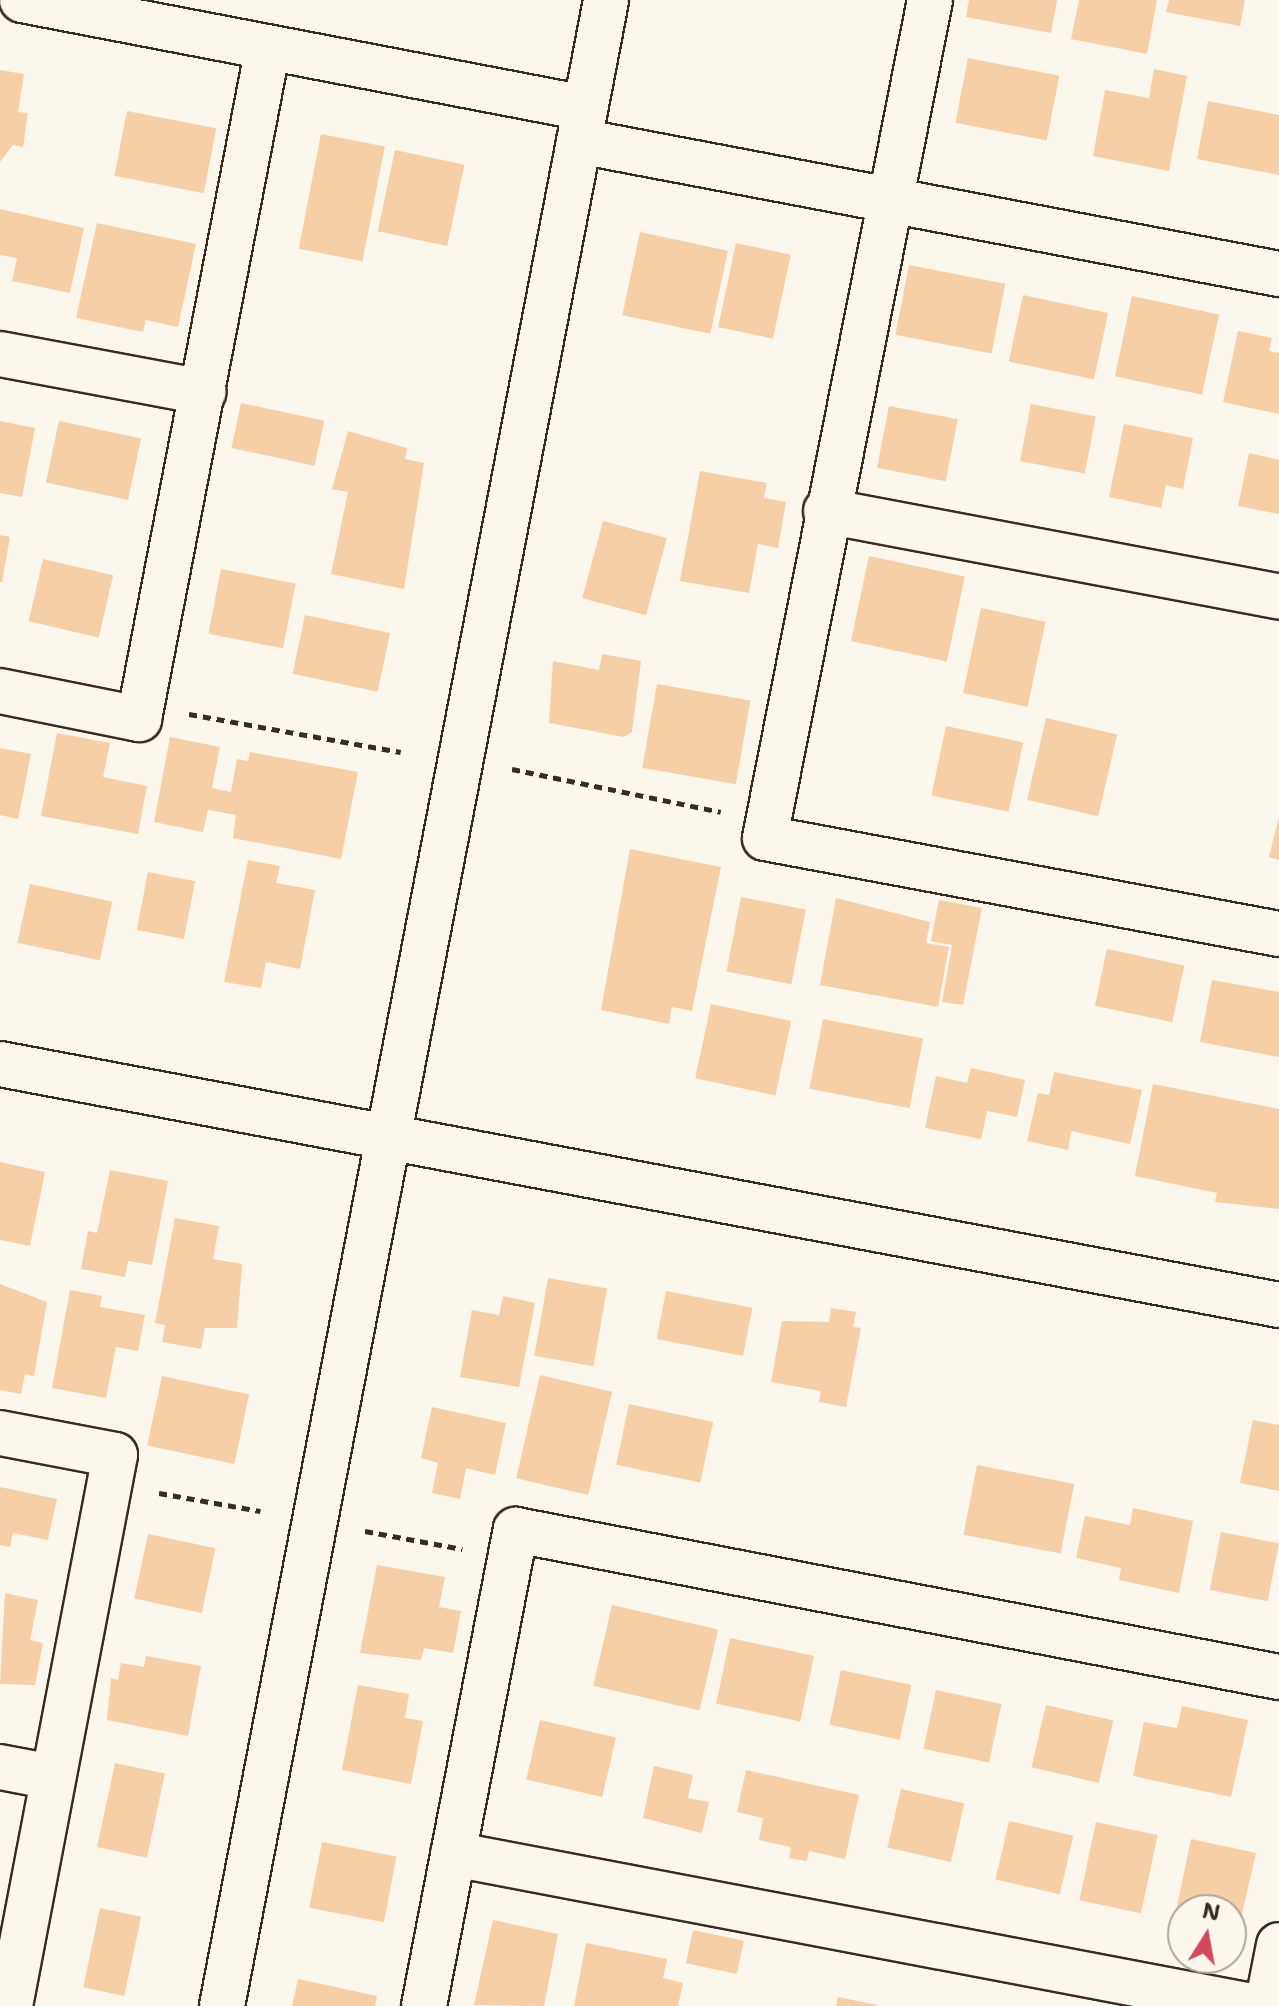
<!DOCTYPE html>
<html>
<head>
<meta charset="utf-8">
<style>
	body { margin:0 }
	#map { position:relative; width:1279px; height:2006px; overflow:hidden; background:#fbf7ec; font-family:"Shantell Sans",sans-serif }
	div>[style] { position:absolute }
	.building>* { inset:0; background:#f7cfa6; transform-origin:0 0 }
	.path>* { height:5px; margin-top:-2.5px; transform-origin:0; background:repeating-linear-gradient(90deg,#3b2a1e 0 8px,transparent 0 14px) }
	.roads { filter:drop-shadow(2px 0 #3b2a1e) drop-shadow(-2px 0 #3b2a1e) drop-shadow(0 2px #3b2a1e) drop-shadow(0 -2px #3b2a1e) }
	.street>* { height:44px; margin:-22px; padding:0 22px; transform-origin:22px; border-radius:22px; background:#fbf7ec }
	.secondary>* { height:44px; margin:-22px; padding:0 22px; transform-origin:22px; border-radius:22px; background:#fbf7ec }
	span { translate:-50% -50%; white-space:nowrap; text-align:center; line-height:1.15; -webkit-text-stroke:6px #fbf7ec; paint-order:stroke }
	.north { position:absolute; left:1167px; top:1894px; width:80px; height:80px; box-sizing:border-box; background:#fbf7ec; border:2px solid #aea59a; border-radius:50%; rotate:11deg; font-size:22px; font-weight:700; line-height:32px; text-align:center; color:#3b2a1e }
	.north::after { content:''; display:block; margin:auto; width:28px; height:36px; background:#d1495b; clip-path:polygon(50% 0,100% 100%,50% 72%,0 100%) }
</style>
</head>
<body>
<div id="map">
	<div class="building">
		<i style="clip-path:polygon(969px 0,1057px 0,1051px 33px,966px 17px)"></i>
		<i style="clip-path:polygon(1079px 0,1157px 0,1147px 54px,1071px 39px)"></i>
		<i style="clip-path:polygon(1169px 0,1245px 0,1240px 26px,1166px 12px)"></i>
		<i style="left:968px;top:58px;width:93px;height:66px;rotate:11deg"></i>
		<i style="clip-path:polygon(1154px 69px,1187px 76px,1169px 171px,1093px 156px,1105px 90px,1149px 98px)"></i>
		<i style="clip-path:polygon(0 70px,24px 74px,18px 112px,28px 113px,23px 147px,13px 145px,0 162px)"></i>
		<i style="clip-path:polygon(1208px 101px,1279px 115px,1279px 175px,1197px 159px)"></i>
		<i style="left:127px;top:111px;width:91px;height:66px;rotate:11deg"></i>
		<i style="left:321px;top:134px;width:65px;height:117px;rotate:11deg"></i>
		<i style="left:395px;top:150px;width:71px;height:83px;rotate:12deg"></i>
		<i style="clip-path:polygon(0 209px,84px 228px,70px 293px,12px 281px,17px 258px,0 255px)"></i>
		<i style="clip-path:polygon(97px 223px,196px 244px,178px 327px,146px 320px,143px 332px,76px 318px)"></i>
		<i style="left:640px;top:232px;width:90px;height:85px;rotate:12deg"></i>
		<i style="left:736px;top:243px;width:56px;height:86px;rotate:12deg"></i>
		<i style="left:909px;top:265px;width:98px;height:71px;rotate:11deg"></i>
		<i style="left:1023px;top:295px;width:87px;height:68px;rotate:12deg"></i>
		<i style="left:1132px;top:296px;width:89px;height:82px;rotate:12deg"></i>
		<i style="clip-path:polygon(1238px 331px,1272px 338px,1269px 351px,1279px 353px,1279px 414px,1223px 402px)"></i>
		<i style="left:241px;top:403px;width:85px;height:46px;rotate:12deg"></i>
		<i style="left:1031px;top:404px;width:66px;height:58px;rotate:11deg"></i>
		<i style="left:889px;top:406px;width:70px;height:63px;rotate:11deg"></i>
		<i style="clip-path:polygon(0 421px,35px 428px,22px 497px,0 493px)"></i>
		<i style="left:59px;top:421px;width:84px;height:63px;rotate:12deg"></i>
		<i style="clip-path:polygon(1124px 424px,1193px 438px,1183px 489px,1166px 485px,1161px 508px,1109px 497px)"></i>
		<i style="clip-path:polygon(348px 431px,407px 448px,405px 459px,424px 463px,404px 589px,331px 574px,348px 492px,332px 489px)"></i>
		<i style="clip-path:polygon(1249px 453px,1279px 460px,1279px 514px,1238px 506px)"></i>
		<i style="clip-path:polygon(700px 471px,767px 483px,764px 498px,786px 502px,778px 548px,758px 544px,749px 593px,680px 581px)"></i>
		<i style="left:603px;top:521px;width:66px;height:80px;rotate:15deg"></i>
		<i style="clip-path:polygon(0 535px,10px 537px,2px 582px,0 582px)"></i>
		<i style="left:869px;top:556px;width:98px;height:87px;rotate:12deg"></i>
		<i style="left:43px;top:559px;width:72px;height:64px;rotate:13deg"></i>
		<i style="left:221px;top:569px;width:76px;height:66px;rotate:11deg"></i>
		<i style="left:981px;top:608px;width:66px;height:87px;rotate:12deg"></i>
		<i style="left:305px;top:615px;width:87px;height:60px;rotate:12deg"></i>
		<i style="clip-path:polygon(602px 654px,641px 661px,632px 732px,624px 737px,549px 723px,553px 661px,599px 670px)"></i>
		<i style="left:657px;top:684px;width:95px;height:85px;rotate:10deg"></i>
		<i style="left:1046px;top:718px;width:73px;height:84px;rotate:13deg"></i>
		<i style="left:946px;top:726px;width:79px;height:71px;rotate:12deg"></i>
		<i style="clip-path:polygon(57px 733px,110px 743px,103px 777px,147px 786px,138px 834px,41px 816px)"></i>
		<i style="clip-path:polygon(170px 737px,220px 747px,212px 788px,231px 792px,237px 759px,248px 761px,250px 752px,358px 772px,341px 859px,233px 838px,236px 815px,208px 810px,203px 832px,154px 822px)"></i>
		<i style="clip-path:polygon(0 748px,31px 754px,18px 819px,0 815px)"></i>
		<i style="clip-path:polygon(1279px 817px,1279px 860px,1269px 857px)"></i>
		<i style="clip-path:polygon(630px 849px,721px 867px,692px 1011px,672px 1007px,669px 1024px,601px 1010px)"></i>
		<i style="clip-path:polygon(248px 860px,280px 866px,276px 883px,315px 890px,300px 969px,266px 962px,261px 988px,224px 982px)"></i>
		<i style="left:148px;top:872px;width:48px;height:59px;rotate:11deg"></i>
		<i style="left:30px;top:884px;width:84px;height:60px;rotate:12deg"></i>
		<i style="left:741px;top:897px;width:66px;height:76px;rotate:11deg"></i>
		<i style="clip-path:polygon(836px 898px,930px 922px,926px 943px,949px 947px,938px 1007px,820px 985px)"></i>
		<i style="clip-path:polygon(939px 900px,982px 908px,963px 1005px,942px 1002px,952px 945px,931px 941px)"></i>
		<i style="left:1107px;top:949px;width:79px;height:58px;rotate:12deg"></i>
		<i style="clip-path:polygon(1212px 980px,1279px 992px,1279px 1057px,1200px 1042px)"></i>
		<i style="left:711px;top:1004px;width:82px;height:76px;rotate:12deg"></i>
		<i style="left:823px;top:1019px;width:102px;height:71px;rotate:11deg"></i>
		<i style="clip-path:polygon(971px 1068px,1025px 1080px,1017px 1117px,987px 1111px,981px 1139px,925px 1128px,936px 1076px,967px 1083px)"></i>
		<i style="clip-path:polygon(1054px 1072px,1142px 1090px,1130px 1144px,1071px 1131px,1068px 1150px,1027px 1141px,1038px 1093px,1049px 1095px)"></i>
		<i style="clip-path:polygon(1153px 1084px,1279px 1109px,1279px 1209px,1215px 1202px,1217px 1193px,1135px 1176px)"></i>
		<i style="clip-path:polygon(0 1162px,45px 1172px,30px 1246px,0 1240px)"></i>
		<i style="clip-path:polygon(110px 1170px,168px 1181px,152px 1265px,128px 1261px,125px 1277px,81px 1269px,88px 1231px,97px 1233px)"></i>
		<i style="clip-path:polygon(175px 1218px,219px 1226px,213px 1259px,242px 1264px,237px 1328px,205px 1328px,201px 1349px,162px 1342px,165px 1325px,155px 1323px)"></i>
		<i style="left:548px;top:1278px;width:60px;height:79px;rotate:10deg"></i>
		<i style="clip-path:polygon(0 1284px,47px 1302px,34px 1376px,25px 1374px,21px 1394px,0 1390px)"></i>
		<i style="clip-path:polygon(70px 1290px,102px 1296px,100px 1307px,145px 1315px,138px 1351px,116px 1347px,106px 1398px,52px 1388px)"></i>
		<i style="left:666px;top:1291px;width:88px;height:49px;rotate:11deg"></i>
		<i style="clip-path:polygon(503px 1296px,535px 1303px,519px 1387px,460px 1377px,472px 1310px,499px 1315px)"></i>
		<i style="clip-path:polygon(831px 1308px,856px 1312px,853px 1327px,861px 1328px,846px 1407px,819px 1402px,821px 1391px,771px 1382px,782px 1321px,829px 1322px)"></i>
		<i style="left:540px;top:1375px;width:74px;height:106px;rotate:13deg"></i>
		<i style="left:162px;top:1376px;width:89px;height:71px;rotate:12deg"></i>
		<i style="left:629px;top:1404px;width:86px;height:62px;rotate:12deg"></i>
		<i style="clip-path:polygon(432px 1407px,506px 1423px,495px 1475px,466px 1468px,460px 1499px,432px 1493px,438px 1463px,421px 1458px)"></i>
		<i style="clip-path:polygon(1253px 1420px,1279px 1425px,1279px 1491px,1240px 1483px)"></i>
		<i style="left:977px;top:1465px;width:99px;height:71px;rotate:11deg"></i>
		<i style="clip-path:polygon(0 1487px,57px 1499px,48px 1540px,13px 1533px,10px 1547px,0 1545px)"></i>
		<i style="clip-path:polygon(1133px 1508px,1193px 1521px,1179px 1593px,1119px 1580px,1121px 1568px,1076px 1558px,1085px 1516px,1130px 1525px)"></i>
		<i style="left:1221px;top:1532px;width:59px;height:59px;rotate:11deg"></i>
		<i style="left:148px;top:1534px;width:69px;height:66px;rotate:12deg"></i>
		<i style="clip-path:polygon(377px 1565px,445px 1577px,439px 1607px,461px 1611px,453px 1653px,424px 1648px,421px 1660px,360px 1653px)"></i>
		<i style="clip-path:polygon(5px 1593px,38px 1600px,30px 1640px,43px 1643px,35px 1685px,0 1684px)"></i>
		<i style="left:612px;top:1605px;width:109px;height:83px;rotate:13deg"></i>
		<i style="left:730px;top:1638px;width:86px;height:67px;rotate:12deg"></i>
		<i style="clip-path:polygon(146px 1656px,201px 1666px,188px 1736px,107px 1720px,111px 1678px,118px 1680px,121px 1663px,144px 1667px)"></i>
		<i style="left:841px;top:1670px;width:72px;height:56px;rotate:12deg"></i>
		<i style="clip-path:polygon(358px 1685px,409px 1694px,405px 1718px,423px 1721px,411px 1784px,342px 1770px)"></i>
		<i style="left:936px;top:1690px;width:67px;height:60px;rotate:12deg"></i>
		<i style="left:1046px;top:1705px;width:69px;height:64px;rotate:13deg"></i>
		<i style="clip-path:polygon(1182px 1706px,1248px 1720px,1231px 1797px,1133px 1776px,1144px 1722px,1177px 1728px)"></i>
		<i style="left:540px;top:1720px;width:78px;height:61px;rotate:13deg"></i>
		<i style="left:115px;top:1763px;width:51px;height:86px;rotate:12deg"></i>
		<i style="clip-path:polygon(654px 1766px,693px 1775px,688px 1798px,709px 1802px,702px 1833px,643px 1818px)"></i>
		<i style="clip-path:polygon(746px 1770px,859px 1795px,845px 1859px,809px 1851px,807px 1861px,789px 1858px,791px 1847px,759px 1840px,763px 1818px,737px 1812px)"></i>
		<i style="left:901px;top:1789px;width:65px;height:60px;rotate:13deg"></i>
		<i style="left:1009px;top:1821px;width:66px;height:60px;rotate:13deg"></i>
		<i style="left:1096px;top:1822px;width:63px;height:80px;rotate:12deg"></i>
		<i style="clip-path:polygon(1191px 1839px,1256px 1853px,1238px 1931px,1231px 1929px,1231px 1910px,1175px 1916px)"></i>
		<i style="left:322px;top:1842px;width:76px;height:67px;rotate:11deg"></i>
		<i style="left:100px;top:1908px;width:42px;height:81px;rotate:12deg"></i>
		<i style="clip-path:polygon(493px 1920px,558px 1934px,544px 2006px,474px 2005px)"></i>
		<i style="left:693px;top:1930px;width:52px;height:34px;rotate:12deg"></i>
		<i style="clip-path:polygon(586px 1943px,667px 1959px,663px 1978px,683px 1983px,678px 2006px,574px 2006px)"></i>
		<i style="clip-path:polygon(298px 1979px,377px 1996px,375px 2006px,292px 2006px)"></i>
		<i style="clip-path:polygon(838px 1997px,877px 2005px,877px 2006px,836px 2006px)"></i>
	</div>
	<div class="path">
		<i style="left:189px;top:714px;width:215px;rotate:10.2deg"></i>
		<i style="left:512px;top:769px;width:213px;rotate:11.6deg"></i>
		<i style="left:159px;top:1493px;width:103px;rotate:10.1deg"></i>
		<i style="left:365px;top:1531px;width:99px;rotate:10.5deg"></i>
	</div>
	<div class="roads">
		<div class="street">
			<i style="left:22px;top:0;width:573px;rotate:10.86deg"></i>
			<i style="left:930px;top:0;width:854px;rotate:101.14deg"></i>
			<i style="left:765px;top:838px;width:523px;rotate:10.58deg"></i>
			<i style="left:579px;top:141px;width:713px;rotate:10.76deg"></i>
			<i style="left:0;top:354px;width:207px;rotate:10.6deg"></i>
			<i style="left:826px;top:511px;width:461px;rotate:10.7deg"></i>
			<i style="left:0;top:691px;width:142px;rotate:11.4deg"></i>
			<i style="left:139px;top:719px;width:684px;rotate:-79.13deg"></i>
			<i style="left:0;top:1433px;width:117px;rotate:10.8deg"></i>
			<i style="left:115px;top:1455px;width:561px;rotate:100.79deg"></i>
			<i style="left:0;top:1767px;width:54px;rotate:10.7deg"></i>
			<i style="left:453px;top:1854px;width:812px;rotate:10.78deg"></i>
			<i style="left:424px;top:2006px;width:485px;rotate:-79.1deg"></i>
			<i style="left:516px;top:1530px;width:777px;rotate:10.91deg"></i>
			<i style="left:1267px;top:2006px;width:62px;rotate:-78.9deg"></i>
		</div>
		<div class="secondary">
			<i style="left:0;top:1064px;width:1302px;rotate:10.67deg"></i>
			<i style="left:222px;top:2006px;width:2042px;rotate:-79.16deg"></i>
		</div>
	</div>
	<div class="north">N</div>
</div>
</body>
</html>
